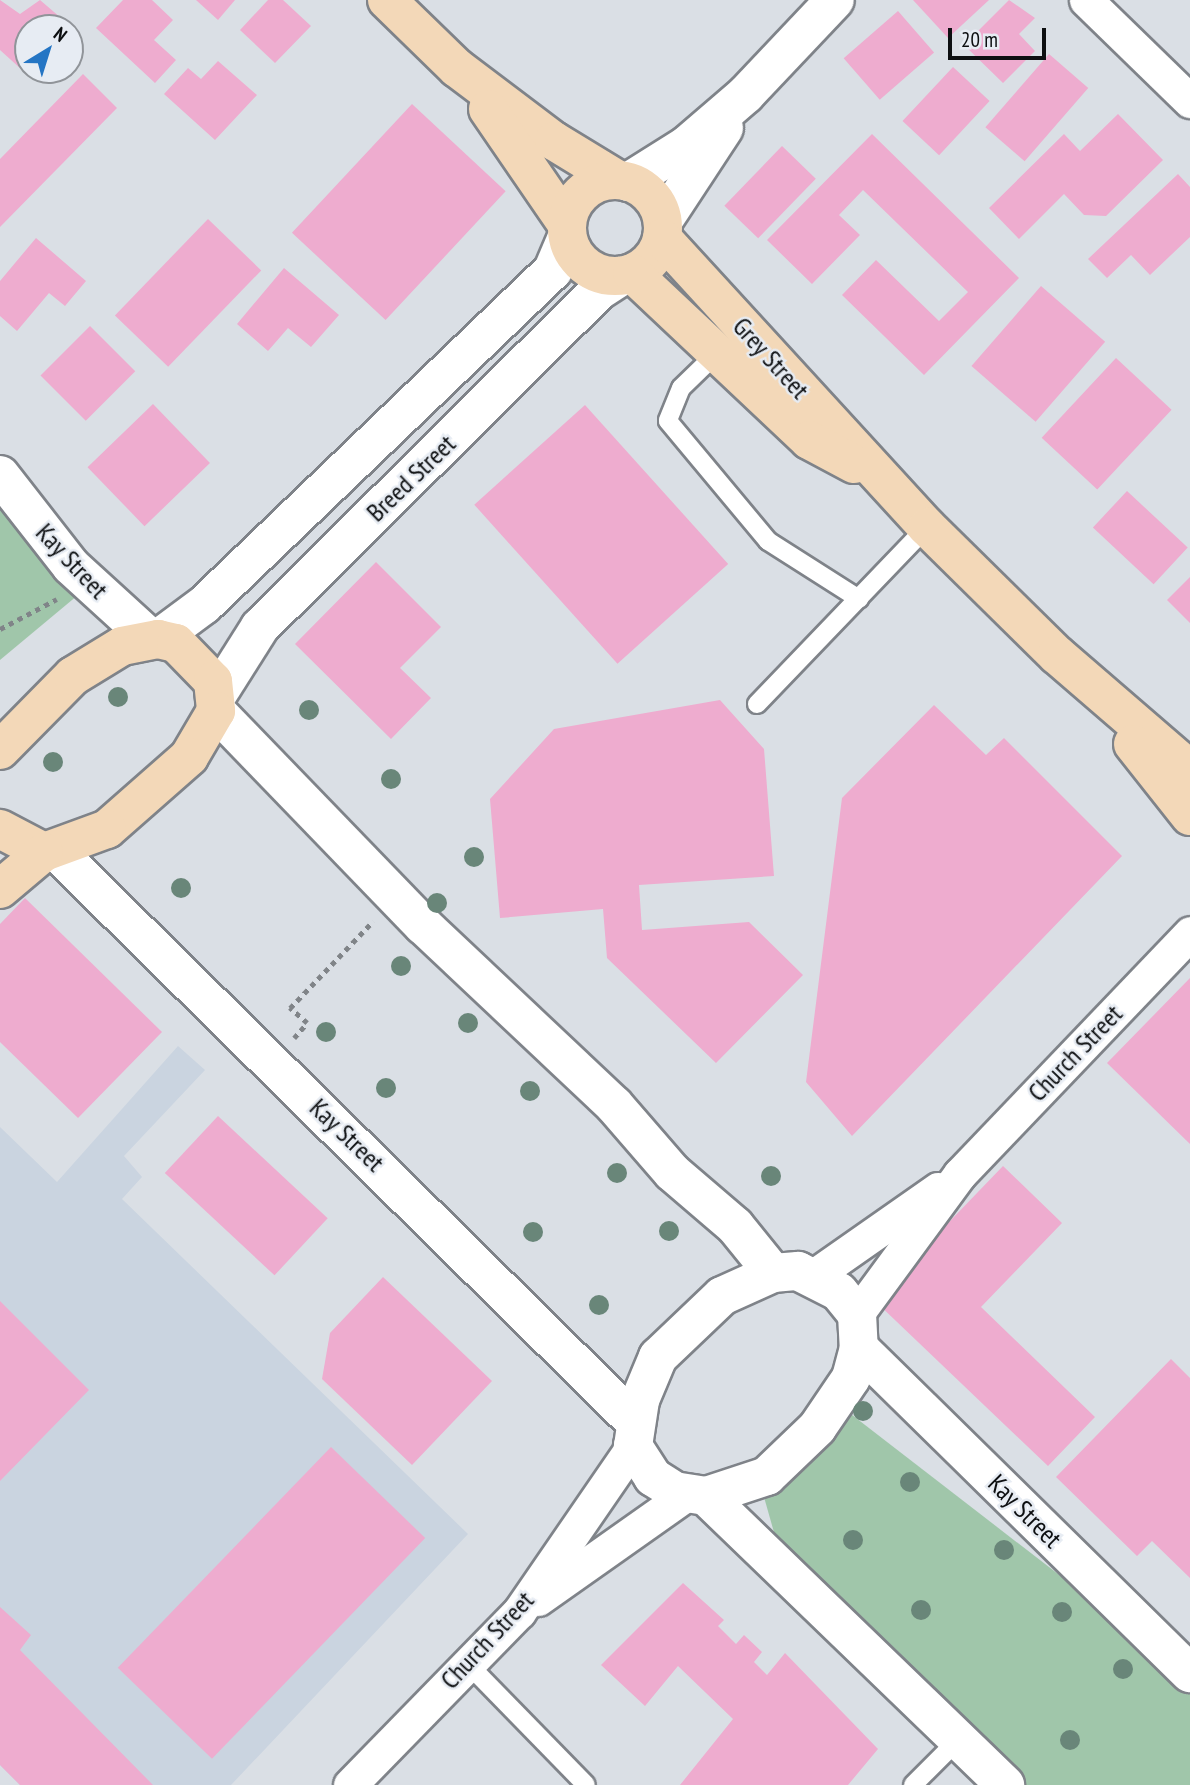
<!DOCTYPE html>
<html>
<head>
<meta charset="utf-8">
<style>
	body { margin:0 }
	#map { position:relative; width:1190px; height:1785px; overflow:hidden; background:#dadfe5; font-family:"PT Sans Narrow",sans-serif }
	div>[style] { position:absolute }
	.built>* { inset:0; background:#cad4e0 }
	.green>* { inset:0; background:#a0c6aa }
	.building>* { inset:0; background:#eeaccf; transform-origin:0 0 }
	.path>* { height:4.5px; margin-top:-2.25px; transform-origin:0; background:repeating-linear-gradient(90deg,#808488 0 5px,transparent 0 10px) }
	.roads { filter:drop-shadow(2px 0 #7f8389) drop-shadow(-2px 0 #7f8389) drop-shadow(0 2px #7f8389) drop-shadow(0 -2px #7f8389) }
	.service>* { height:18px; margin:-9px; padding:0 9px; transform-origin:9px; border-radius:9px; background:#fff }
	.minor>* { height:33px; margin:-16.5px; padding:0 16.5px; transform-origin:16.5px; border-radius:16.5px; background:#fff }
	.tertiary>* { height:38px; margin:-19px; padding:0 19px; transform-origin:19px; border-radius:19px; background:#fff }
	.secondary>* { height:38px; margin:-19px; padding:0 19px; transform-origin:19px; border-radius:19px; background:#f3d8b8 }
	.secondary>.ring { margin:-19px; padding:0; box-sizing:content-box; background:none; border:38px solid #f3d8b8; border-radius:50% }
	.trees>* { width:20px; height:20px; margin:-10px; border-radius:50%; background:#698679 }
	span { translate:-50% -50%; white-space:nowrap; text-align:center; line-height:1.15; -webkit-text-stroke:5px #e7ecf3; paint-order:stroke }
	.street-label { font-size:26px; color:#0d0f11 }
	.north { position:absolute; left:14px; top:14px; width:70px; height:70px; box-sizing:border-box; background:#e7ecf3; border:2px solid #909499; border-radius:50%; rotate:38deg; font-size:19px; font-weight:700; line-height:28px; text-align:center; color:#0d0f11 }
	.north::after { content:''; display:block; margin:auto; width:24px; height:32px; background:#2475c4; clip-path:polygon(50% 0,100% 100%,50% 72%,0 100%) }
	.scale { position:absolute; left:948px; top:28px; width:98px; height:32px; box-sizing:border-box; border:4px solid #0d0f11; border-top:0; padding-left:9px; font-size:21px; line-height:24px; white-space:nowrap; color:#0d0f11; -webkit-text-stroke:5px #e7ecf3; paint-order:stroke }
</style>
</head>
<body>
<div id="map">
	<div class="built">
		<i style="clip-path:polygon(178px 1046px,205px 1070px,124px 1156px,142px 1177px,122px 1199px,468px 1534px,231px 1785px,20px 1785px,0 1765px,0 1127px,57px 1182px)"></i>
	</div>
	<div class="green">
		<i style="clip-path:polygon(0 470px,90px 585px,0 660px)"></i>
		<i style="clip-path:polygon(834px 1401px,1190px 1676px,1190px 1785px,1005px 1785px,785px 1571px,760px 1483px)"></i>
	</div>
	<div class="building">
		<i style="clip-path:polygon(0 0,20px 14px,40px 0,61px 18px,59px 28px,28px 28px,28px 70px,40px 70px,32px 79px,0 50px)"></i>
		<i style="clip-path:polygon(123px 0,152px 0,173px 20px,154px 40px,176px 60px,155px 83px,96px 28px)"></i>
		<i style="clip-path:polygon(196px 0,235px 0,218px 20px)"></i>
		<i style="clip-path:polygon(268px 0,283px 0,311px 26px,275px 63px,240px 30px)"></i>
		<i style="clip-path:polygon(913px 0,989px 0,948px 38px)"></i>
		<i style="clip-path:polygon(1009px 0,1035px 18px,1019px 34px,1035px 51px,1003px 83px,964px 45px)"></i>
		<i style="left:898px;top:11px;width:55px;height:72px;rotate:49deg"></i>
		<i style="left:1049px;top:54px;width:52px;height:97px;rotate:41deg"></i>
		<i style="clip-path:polygon(218px 61px,257px 95px,215px 140px,164px 94px,188px 68px,201px 79px)"></i>
		<i style="left:953px;top:67px;width:50px;height:74px;rotate:43deg"></i>
		<i style="clip-path:polygon(83px 74px,117px 108px,0 227px,0 159px)"></i>
		<i style="left:412px;top:104px;width:128px;height:176px;rotate:43deg"></i>
		<i style="clip-path:polygon(1118px 114px,1163px 160px,1106px 216px,1084px 215px,1064px 194px,1019px 239px,989px 208px,1064px 134px,1080px 151px)"></i>
		<i style="clip-path:polygon(872px 134px,1019px 278px,924px 375px,842px 295px,876px 260px,939px 321px,968px 292px,863px 190px,839px 215px,860px 235px,812px 284px,767px 240px)"></i>
		<i style="left:782px;top:146px;width:47px;height:83px;rotate:44deg"></i>
		<i style="clip-path:polygon(1178px 174px,1190px 187px,1190px 237px,1150px 275px,1131px 255px,1107px 278px,1088px 259px)"></i>
		<i style="left:208px;top:219px;width:74px;height:134px;rotate:44deg"></i>
		<i style="clip-path:polygon(36px 238px,86px 281px,65px 306px,49px 293px,17px 331px,0 316px,0 281px)"></i>
		<i style="clip-path:polygon(284px 268px,339px 315px,311px 347px,288px 328px,268px 351px,237px 324px)"></i>
		<i style="left:1041px;top:286px;width:85px;height:106px;rotate:41deg"></i>
		<i style="left:90px;top:326px;width:64px;height:70px;rotate:45deg"></i>
		<i style="left:1116px;top:358px;width:76px;height:109px;rotate:43deg"></i>
		<i style="left:153px;top:404px;width:82px;height:91px;rotate:46deg"></i>
		<i style="left:585px;top:405px;width:214px;height:149px;rotate:48deg"></i>
		<i style="left:1127px;top:491px;width:83px;height:50px;rotate:43deg"></i>
		<i style="clip-path:polygon(376px 562px,441px 627px,400px 668px,431px 698px,391px 739px,295px 644px)"></i>
		<i style="clip-path:polygon(1190px 577px,1190px 623px,1167px 600px)"></i>
		<i style="clip-path:polygon(720px 700px,764px 749px,774px 876px,639px 885px,642px 930px,749px 922px,803px 975px,716px 1063px,607px 958px,603px 909px,500px 918px,490px 799px,554px 729px)"></i>
		<i style="clip-path:polygon(934px 705px,986px 755px,1004px 738px,1122px 856px,852px 1136px,806px 1082px,842px 798px)"></i>
		<i style="clip-path:polygon(25px 898px,162px 1032px,78px 1118px,0 1042px,0 924px)"></i>
		<i style="clip-path:polygon(1190px 978px,1190px 1144px,1107px 1063px)"></i>
		<i style="left:218px;top:1116px;width:150px;height:78px;rotate:43deg"></i>
		<i style="clip-path:polygon(1003px 1166px,1062px 1223px,981px 1307px,1095px 1417px,1048px 1466px,874px 1300px)"></i>
		<i style="clip-path:polygon(383px 1277px,492px 1381px,412px 1465px,322px 1379px,330px 1333px)"></i>
		<i style="clip-path:polygon(0 1301px,89px 1390px,0 1481px)"></i>
		<i style="clip-path:polygon(1171px 1359px,1190px 1378px,1190px 1578px,1152px 1541px,1137px 1556px,1056px 1477px)"></i>
		<i style="left:331px;top:1447px;width:131px;height:307px;rotate:44deg"></i>
		<i style="clip-path:polygon(683px 1583px,724px 1620px,718px 1626px,736px 1644px,744px 1635px,762px 1652px,754px 1662px,767px 1675px,785px 1653px,878px 1749px,848px 1785px,680px 1785px,733px 1719px,678px 1666px,645px 1706px,601px 1665px)"></i>
		<i style="clip-path:polygon(0 1607px,31px 1635px,20px 1650px,153px 1785px,20px 1785px,0 1765px)"></i>
	</div>
	<div class="path">
		<i style="left:0;top:629px;width:64px;rotate:-27.8deg"></i>
		<i style="left:294px;top:1038px;width:20px;rotate:-49deg"></i>
		<i style="left:307px;top:1023px;width:23px;rotate:-139deg"></i>
		<i style="left:290px;top:1008px;width:120px;rotate:-46.3deg"></i>
	</div>
	<div class="roads">
		<div class="service">
			<i style="left:715px;top:355px;width:47px;rotate:135.9deg"></i>
			<i style="left:681px;top:388px;width:35px;rotate:112deg"></i>
			<i style="left:668px;top:421px;width:156px;rotate:50.2deg"></i>
			<i style="left:768px;top:541px;width:108px;rotate:32.5deg"></i>
			<i style="left:757px;top:704px;width:245px;rotate:-46.2deg"></i>
			<i style="left:467px;top:1663px;width:170px;rotate:45.7deg"></i>
			<i style="left:913px;top:1785px;width:64px;rotate:-45deg"></i>
		</div>
		<div class="minor">
			<i style="left:1086px;top:0;width:145px;rotate:44.2deg"></i>
			<i style="left:815px;top:1275px;width:150px;rotate:-35deg"></i>
			<i style="left:857px;top:1314px;width:174px;rotate:-53.7deg"></i>
			<i style="left:960px;top:1174px;width:333px;rotate:-46.3deg"></i>
			<i style="left:538px;top:1599px;width:182px;rotate:-35.2deg"></i>
			<i style="left:350px;top:1785px;width:242px;rotate:-45.7deg"></i>
			<i style="left:519px;top:1612px;width:201px;rotate:-55.5deg"></i>
		</div>
		<div class="tertiary">
			<i style="left:628px;top:182px;width:70px;rotate:-32.1deg"></i>
			<i style="left:687px;top:145px;width:78px;rotate:-40.8deg"></i>
			<i style="left:746px;top:94px;width:129px;rotate:-46.6deg"></i>
			<i style="left:663px;top:221px;width:111px;rotate:-56.7deg"></i>
			<i style="left:0;top:475px;width:115px;rotate:52deg"></i>
			<i style="left:71px;top:566px;width:108px;rotate:42.4deg"></i>
			<i style="left:158px;top:639px;width:57px;rotate:-36.5deg"></i>
			<i style="left:204px;top:605px;width:484px;rotate:-43.8deg"></i>
			<i style="left:553px;top:270px;width:36px;rotate:-67deg"></i>
			<i style="left:217px;top:695px;width:80px;rotate:-57.7deg"></i>
			<i style="left:260px;top:627px;width:475px;rotate:-44.8deg"></i>
			<i style="left:597px;top:292px;width:30px;rotate:-33deg"></i>
			<i style="left:216px;top:711px;width:298px;rotate:46deg"></i>
			<i style="left:423px;top:925px;width:262px;rotate:43.3deg"></i>
			<i style="left:614px;top:1105px;width:89px;rotate:49.1deg"></i>
			<i style="left:672px;top:1172px;width:83px;rotate:40.6deg"></i>
			<i style="left:735px;top:1226px;width:60px;rotate:51deg"></i>
			<i style="left:56px;top:851px;width:813px;rotate:44.6deg"></i>
			<i style="left:798px;top:1271px;width:46px;rotate:27.1deg"></i>
			<i style="left:839px;top:1292px;width:28px;rotate:51deg"></i>
			<i style="left:857px;top:1314px;width:34px;rotate:87deg"></i>
			<i style="left:859px;top:1348px;width:31px;rotate:105deg"></i>
			<i style="left:851px;top:1378px;width:60px;rotate:124.2deg"></i>
			<i style="left:817px;top:1428px;width:69px;rotate:136.2deg"></i>
			<i style="left:767px;top:1476px;width:64px;rotate:161.8deg"></i>
			<i style="left:706px;top:1496px;width:31px;rotate:-171deg"></i>
			<i style="left:675px;top:1491px;width:26px;rotate:-148deg"></i>
			<i style="left:653px;top:1477px;width:37px;rotate:-123deg"></i>
			<i style="left:633px;top:1446px;width:47px;rotate:-81.3deg"></i>
			<i style="left:640px;top:1400px;width:47px;rotate:-67.3deg"></i>
			<i style="left:658px;top:1357px;width:88px;rotate:-43.6deg"></i>
			<i style="left:722px;top:1296px;width:56px;rotate:-24.3deg"></i>
			<i style="left:773px;top:1273px;width:25px;rotate:-5deg"></i>
			<i style="left:859px;top:1348px;width:464px;rotate:44.5deg"></i>
			<i style="left:706px;top:1496px;width:416px;rotate:44deg"></i>
		</div>
		<div class="secondary">
			<i style="left:387px;top:0;width:98px;rotate:44.2deg"></i>
			<i style="left:457px;top:68px;width:121px;rotate:37deg"></i>
			<i style="left:554px;top:141px;width:75px;rotate:31.4deg"></i>
			<i style="left:488px;top:109px;width:138px;rotate:55.6deg"></i>
			<i class="ring" style="left:567px;top:180px;width:58px;height:58px"></i>
			<i style="left:662px;top:238px;width:392px;rotate:47.5deg"></i>
			<i style="left:927px;top:527px;width:182px;rotate:44.6deg"></i>
			<i style="left:1057px;top:655px;width:176px;rotate:40.8deg"></i>
			<i style="left:632px;top:273px;width:243px;rotate:43.3deg"></i>
			<i style="left:809px;top:440px;width:51px;rotate:28.1deg"></i>
			<i style="left:1133px;top:744px;width:92px;rotate:51.6deg"></i>
			<i style="left:0;top:750px;width:104px;rotate:-45.4deg"></i>
			<i style="left:73px;top:676px;width:57px;rotate:-31.5deg"></i>
			<i style="left:122px;top:646px;width:37px;rotate:-11deg"></i>
			<i style="left:158px;top:639px;width:18px;rotate:13deg"></i>
			<i style="left:176px;top:643px;width:53px;rotate:45.8deg"></i>
			<i style="left:213px;top:681px;width:30px;rotate:84deg"></i>
			<i style="left:216px;top:711px;width:53px;rotate:120.4deg"></i>
			<i style="left:189px;top:757px;width:109px;rotate:138.7deg"></i>
			<i style="left:107px;top:829px;width:67px;rotate:159.9deg"></i>
			<i style="left:44px;top:852px;width:50px;rotate:-152.4deg"></i>
			<i style="left:0;top:889px;width:57px;rotate:-40.1deg"></i>
		</div>
	</div>
	<div class="trees">
		<i style="left:118px;top:697px"></i>
		<i style="left:309px;top:710px"></i>
		<i style="left:53px;top:762px"></i>
		<i style="left:391px;top:779px"></i>
		<i style="left:474px;top:857px"></i>
		<i style="left:181px;top:888px"></i>
		<i style="left:437px;top:903px"></i>
		<i style="left:401px;top:966px"></i>
		<i style="left:468px;top:1023px"></i>
		<i style="left:326px;top:1032px"></i>
		<i style="left:386px;top:1088px"></i>
		<i style="left:530px;top:1091px"></i>
		<i style="left:617px;top:1173px"></i>
		<i style="left:771px;top:1176px"></i>
		<i style="left:669px;top:1231px"></i>
		<i style="left:533px;top:1232px"></i>
		<i style="left:599px;top:1305px"></i>
		<i style="left:863px;top:1411px"></i>
		<i style="left:910px;top:1482px"></i>
		<i style="left:853px;top:1540px"></i>
		<i style="left:1004px;top:1550px"></i>
		<i style="left:921px;top:1610px"></i>
		<i style="left:1062px;top:1612px"></i>
		<i style="left:1123px;top:1669px"></i>
		<i style="left:1070px;top:1740px"></i>
	</div>
	<div class="street-label">
		<span style="left:771px;top:358px;rotate:48deg">Grey Street</span>
		<span style="left:411px;top:478px;rotate:-44deg">Breed Street</span>
		<span style="left:72px;top:561px;rotate:47deg">Kay Street</span>
		<span style="left:1075px;top:1053px;rotate:-46deg">Church Street</span>
		<span style="left:347px;top:1135px;rotate:44deg">Kay Street</span>
		<span style="left:1025px;top:1511px;rotate:45deg">Kay Street</span>
		<span style="left:487px;top:1640px;rotate:-47deg">Church Street</span>
	</div>
	<div class="north">N</div>
	<div class="scale">20 m</div>
</div>
</body>
</html>
